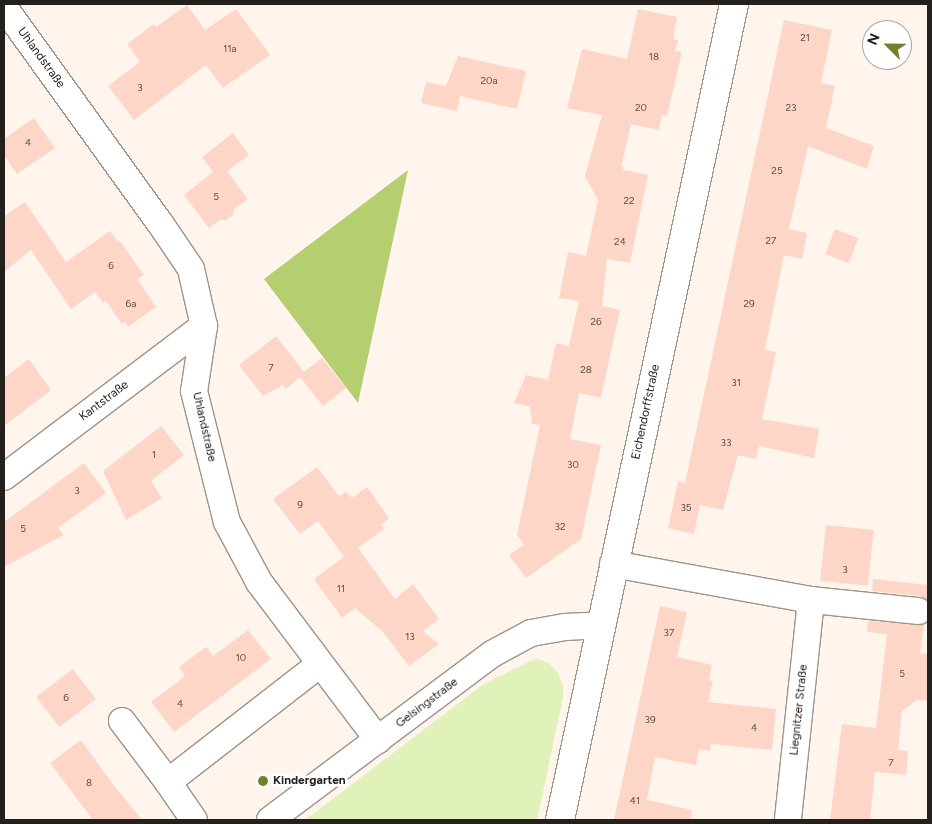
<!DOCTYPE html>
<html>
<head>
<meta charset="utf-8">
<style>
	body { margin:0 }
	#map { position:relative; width:932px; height:824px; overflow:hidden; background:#fff5ed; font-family:Figtree,sans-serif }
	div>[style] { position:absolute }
	.green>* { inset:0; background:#e0f2b9 }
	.forest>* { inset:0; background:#b4ce70 }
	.building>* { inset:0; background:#fed6c7; transform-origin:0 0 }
	.roads { filter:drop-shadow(1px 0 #9f948a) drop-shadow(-1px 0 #9f948a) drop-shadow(0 1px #9f948a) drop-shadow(0 -1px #9f948a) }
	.minor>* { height:26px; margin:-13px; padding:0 13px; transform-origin:13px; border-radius:13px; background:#fff }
	.tertiary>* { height:28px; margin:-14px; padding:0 14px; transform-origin:14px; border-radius:14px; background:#fff }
	.dots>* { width:14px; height:14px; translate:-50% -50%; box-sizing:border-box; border:2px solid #fff; border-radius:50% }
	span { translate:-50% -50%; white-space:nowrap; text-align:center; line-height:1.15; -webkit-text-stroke:5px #fff; paint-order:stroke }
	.number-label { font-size:10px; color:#5a4e47 }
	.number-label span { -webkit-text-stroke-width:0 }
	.street-label { font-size:12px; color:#24201c }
	.poi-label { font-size:12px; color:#24201c; font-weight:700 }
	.left { translate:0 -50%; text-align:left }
	.frame { position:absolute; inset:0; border:5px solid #24201c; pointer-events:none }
	.north { position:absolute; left:862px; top:20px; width:50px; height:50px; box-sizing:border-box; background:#fff; border:1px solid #a7a6a4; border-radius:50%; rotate:293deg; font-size:14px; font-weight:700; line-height:20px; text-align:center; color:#24201c }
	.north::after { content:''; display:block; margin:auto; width:18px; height:22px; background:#737f2c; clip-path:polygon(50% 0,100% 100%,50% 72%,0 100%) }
</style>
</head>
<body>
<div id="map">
	<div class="green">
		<i style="clip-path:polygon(537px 658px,550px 664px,558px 673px,563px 684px,563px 698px,537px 820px,305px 820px,485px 683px)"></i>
	</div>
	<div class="forest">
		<i style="clip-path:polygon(408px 170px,358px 403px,264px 279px)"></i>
	</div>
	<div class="building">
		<i style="clip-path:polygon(187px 5px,205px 30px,236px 9px,270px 55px,223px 88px,206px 65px,134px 120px,108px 86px,140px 62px,127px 44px,154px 24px,156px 27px)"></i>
		<i style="clip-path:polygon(638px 9px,677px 17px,673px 39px,678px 40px,675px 51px,682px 52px,667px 116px,662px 114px,659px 130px,631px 124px,621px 167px,624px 167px,623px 170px,648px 175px,630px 263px,607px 259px,602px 306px,620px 310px,601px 398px,579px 393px,570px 439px,601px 445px,581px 539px,526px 578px,509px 555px,524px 545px,517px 535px,540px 425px,532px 424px,530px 407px,514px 403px,526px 375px,548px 380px,556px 343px,569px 346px,579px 301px,559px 298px,568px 252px,586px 256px,598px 200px,585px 176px,602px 115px,567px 108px,582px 49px,627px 59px)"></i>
		<i style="clip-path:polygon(784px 20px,832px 30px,821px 83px,835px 86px,826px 128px,874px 146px,867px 169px,808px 146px,789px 229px,807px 233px,802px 259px,784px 255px,765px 350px,776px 352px,762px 419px,819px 429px,814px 458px,759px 446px,756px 459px,738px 455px,723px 510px,700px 505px,694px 534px,668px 528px,678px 481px,685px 483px)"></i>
		<i style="clip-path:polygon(458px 56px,526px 71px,517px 109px,460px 96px,457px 111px,421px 103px,426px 82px,446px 86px)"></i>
		<i style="clip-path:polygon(34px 118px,55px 148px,17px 174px,4px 156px,4px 139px)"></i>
		<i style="clip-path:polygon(233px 133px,249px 155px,227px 171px,248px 199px,234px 209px,233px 215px,226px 220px,220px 220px,209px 228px,184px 195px,213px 172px,202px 157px)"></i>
		<i style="clip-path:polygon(25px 202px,66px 262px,110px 231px,118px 242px,120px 241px,144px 275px,137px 279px,156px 307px,128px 327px,125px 322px,122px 324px,106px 301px,103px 303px,95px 292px,71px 309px,31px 250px,4px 272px,4px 216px)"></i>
		<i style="left:835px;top:229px;width:25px;height:27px;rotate:21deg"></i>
		<i style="clip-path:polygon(276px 336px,304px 372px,322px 358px,346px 388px,323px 406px,300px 377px,286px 389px,283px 385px,263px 396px,239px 365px)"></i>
		<i style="clip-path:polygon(29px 359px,51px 390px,4px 426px,4px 378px)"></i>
		<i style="clip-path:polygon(161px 426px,184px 455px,151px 481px,162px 498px,126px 520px,103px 471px)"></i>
		<i style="clip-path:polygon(84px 463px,106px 493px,58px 528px,64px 535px,4px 567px,4px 522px)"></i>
		<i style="clip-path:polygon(317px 467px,339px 496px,346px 492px,352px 498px,367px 487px,389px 518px,381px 525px,384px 529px,358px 548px,395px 599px,413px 584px,439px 619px,423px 631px,439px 644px,409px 666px,384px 633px,355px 608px,342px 618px,314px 579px,344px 557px,318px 521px,300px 534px,273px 499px)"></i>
		<i style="left:826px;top:525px;width:48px;height:56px;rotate:6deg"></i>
		<i style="clip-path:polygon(873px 579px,928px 585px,927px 599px,920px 596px,872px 591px)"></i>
		<i style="clip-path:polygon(660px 606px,687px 612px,677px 657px,712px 665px,709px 680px,713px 681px,708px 702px,776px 709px,772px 750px,711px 744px,710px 751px,699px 749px,696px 765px,655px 757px,647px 800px,692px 810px,691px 820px,614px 820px)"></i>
		<i style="clip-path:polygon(868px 621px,924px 625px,920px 653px,928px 654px,928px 701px,917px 700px,902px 711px,898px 750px,908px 751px,906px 775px,875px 772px,870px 820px,830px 820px,842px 724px,876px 728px,887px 634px,867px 632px)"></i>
		<i style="clip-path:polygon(248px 630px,271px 659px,174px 732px,151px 702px,185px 676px,179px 667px,206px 647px,213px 656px)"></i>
		<i style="left:73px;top:669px;width:38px;height:46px;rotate:53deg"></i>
		<i style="clip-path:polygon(81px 740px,112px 783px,142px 820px,93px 820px,50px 763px)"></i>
	</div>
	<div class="roads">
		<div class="minor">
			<i style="left:4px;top:7px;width:266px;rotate:54.2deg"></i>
			<i style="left:160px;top:223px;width:55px;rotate:56deg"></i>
			<i style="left:191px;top:269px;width:58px;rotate:77.2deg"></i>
			<i style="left:204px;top:326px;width:66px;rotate:98.7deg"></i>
			<i style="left:194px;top:391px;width:135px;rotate:75.9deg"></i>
			<i style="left:227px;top:522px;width:68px;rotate:61.9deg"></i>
			<i style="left:259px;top:582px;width:198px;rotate:53deg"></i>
			<i style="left:4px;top:477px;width:251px;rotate:-37.1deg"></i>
			<i style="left:613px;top:564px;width:201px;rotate:10.3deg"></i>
			<i style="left:811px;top:600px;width:221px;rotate:96deg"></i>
			<i style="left:811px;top:600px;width:108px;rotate:5.9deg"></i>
			<i style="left:122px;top:721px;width:76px;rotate:53deg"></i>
			<i style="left:194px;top:820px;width:46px;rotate:-124.4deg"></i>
			<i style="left:168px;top:782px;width:192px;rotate:-37.8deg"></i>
			<i style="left:270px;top:820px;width:277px;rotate:-36.8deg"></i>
			<i style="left:492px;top:654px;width:44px;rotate:-28.3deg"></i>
			<i style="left:531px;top:633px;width:35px;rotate:-10deg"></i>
			<i style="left:565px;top:627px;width:36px;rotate:-3deg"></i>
		</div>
		<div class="tertiary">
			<i style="left:560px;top:820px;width:834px;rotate:-77.96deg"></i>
		</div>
	</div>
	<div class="dots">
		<i style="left:263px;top:781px;background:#737f2c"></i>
	</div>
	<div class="number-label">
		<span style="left:805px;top:38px">21</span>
		<span style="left:230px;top:49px">11a</span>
		<span style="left:654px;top:57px">18</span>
		<span style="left:489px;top:81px">20a</span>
		<span style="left:140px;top:88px">3</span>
		<span style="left:641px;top:108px">20</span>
		<span style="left:791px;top:108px">23</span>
		<span style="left:28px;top:143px">4</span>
		<span style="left:777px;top:171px">25</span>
		<span style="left:216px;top:197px">5</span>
		<span style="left:629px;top:201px">22</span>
		<span style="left:771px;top:241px">27</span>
		<span style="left:620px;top:242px">24</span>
		<span style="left:111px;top:266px">6</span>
		<span style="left:131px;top:304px">6a</span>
		<span style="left:749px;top:304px">29</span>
		<span style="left:596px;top:322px">26</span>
		<span style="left:271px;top:368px">7</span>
		<span style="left:586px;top:370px">28</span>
		<span style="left:736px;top:383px">31</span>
		<span style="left:726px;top:443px">33</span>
		<span style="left:154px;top:455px">1</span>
		<span style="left:573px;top:465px">30</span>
		<span style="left:77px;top:491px">3</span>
		<span style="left:300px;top:505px">9</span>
		<span style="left:686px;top:508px">35</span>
		<span style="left:560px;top:527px">32</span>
		<span style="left:23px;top:529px">5</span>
		<span style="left:845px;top:570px">3</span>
		<span style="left:341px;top:589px">11</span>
		<span style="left:669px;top:633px">37</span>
		<span style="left:410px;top:637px">13</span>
		<span style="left:241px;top:658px">10</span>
		<span style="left:902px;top:674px">5</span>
		<span style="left:66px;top:698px">6</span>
		<span style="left:180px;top:704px">4</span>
		<span style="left:650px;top:720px">39</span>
		<span style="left:754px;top:728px">4</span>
		<span style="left:891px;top:763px">7</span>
		<span style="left:89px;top:783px">8</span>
		<span style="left:635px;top:801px">41</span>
	</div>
	<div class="street-label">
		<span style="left:41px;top:58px;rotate:54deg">Uhlandstraße</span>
		<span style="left:104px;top:401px;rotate:-37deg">Kantstraße</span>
		<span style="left:646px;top:412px;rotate:-78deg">Eichendorffstraße</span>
		<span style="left:204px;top:427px;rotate:77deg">Uhlandstraße</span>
		<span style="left:427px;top:703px;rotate:-37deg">Gelsingstraße</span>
		<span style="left:799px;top:710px;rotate:-84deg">Liegnitzer Straße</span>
	</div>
	<div class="poi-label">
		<span class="left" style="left:273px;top:781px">Kindergarten</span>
	</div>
	<div class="frame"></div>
	<div class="north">N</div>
</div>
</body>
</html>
